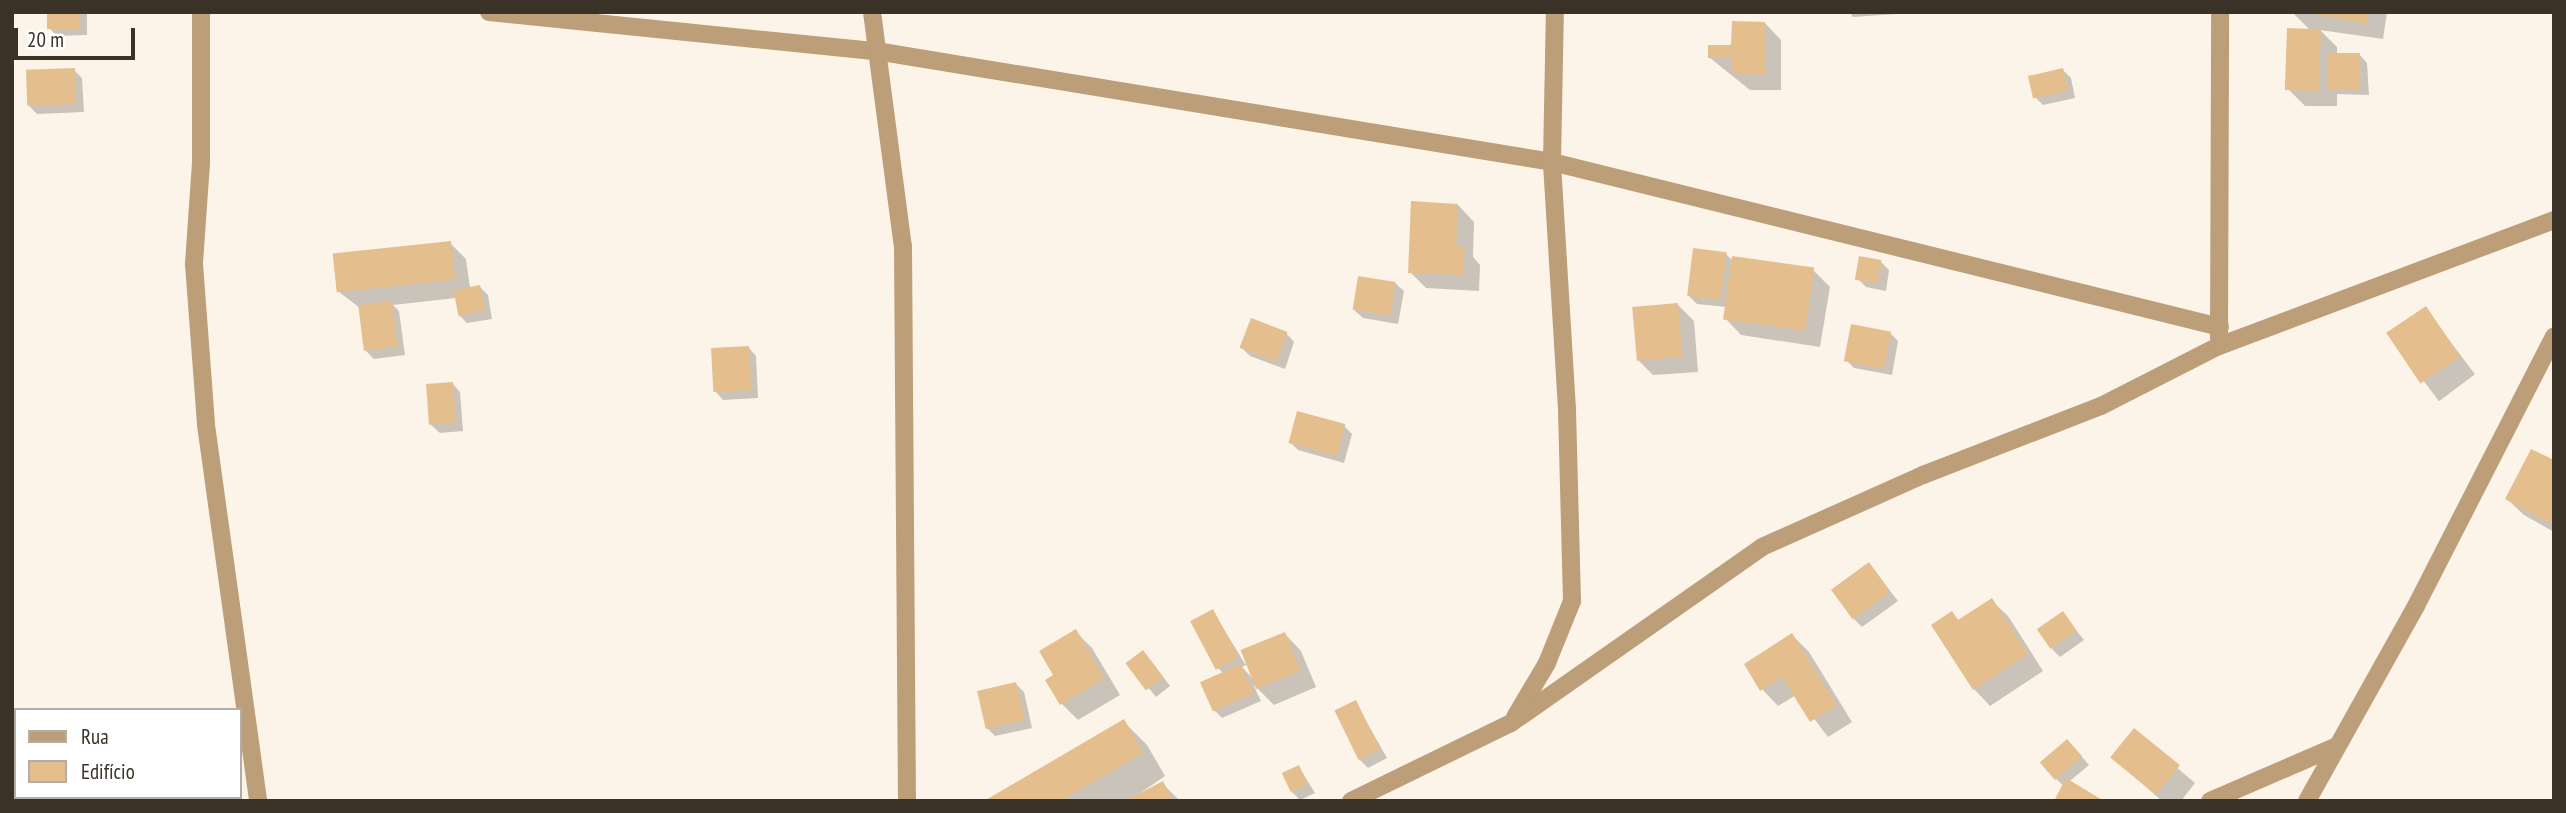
<!DOCTYPE html>
<html>
<head>
<meta charset="utf-8">
<style>
	body { margin:0 }
	#map { position:relative; width:2566px; height:813px; overflow:hidden; background:#fdf4e9; font-family:"PT Sans Narrow",sans-serif }
	div>[style] { position:absolute }
	.shadow>* { inset:0; background:#0003; transform-origin:0 0 }
	.building>* { inset:0; background:#e5be8e; transform-origin:0 0 }
	.minor>* { height:18px; margin:-9px; padding:0 9px; transform-origin:9px; border-radius:9px; background:#bc9e79 }
	span { translate:-50% -50%; white-space:nowrap; text-align:center; line-height:1.15; -webkit-text-stroke:6px #fff; paint-order:stroke }
	.frame { position:absolute; inset:0; border:14px solid #3b3227; pointer-events:none }
	.legend { position:absolute; left:14px; top:708px; width:228px; height:91px; box-sizing:border-box; background:#fff; border:2px solid #b1ada9; margin:0; padding:9px 12px; list-style:none; font-size:21px; color:#3b3227 }
	.legend li { display:flex; align-items:center; gap:14px; height:35px }
	.legend b { width:35px; border:2px solid #b1ada9 }
	.scale { position:absolute; left:14px; top:28px; width:121px; height:32px; box-sizing:border-box; border:4px solid #3b3227; border-top:0; padding-left:9px; font-size:21px; line-height:24px; white-space:nowrap; color:#3b3227; -webkit-text-stroke:5px #fff; paint-order:stroke }
</style>
</head>
<body>
<div id="map">
	<div class="shadow">
		<i style="clip-path:polygon(49px 12px,87px 12px,87px 35px,57px 36px,49px 28px)"></i>
		<i style="clip-path:polygon(1849px 12px,1910px 12px,1910px 13px,1853px 17px)"></i>
		<i style="clip-path:polygon(2292px 12px,2387px 12px,2383px 39px,2320px 30px,2337px 47px,2337px 55px,2359px 54px,2367px 63px,2369px 95px,2337px 94px,2337px 106px,2305px 106px,2288px 89px,2310px 30px)"></i>
		<i style="clip-path:polygon(1765px 23px,1781px 40px,1781px 90px,1750px 90px,1710px 58px)"></i>
		<i style="clip-path:polygon(74px 70px,82px 78px,84px 112px,37px 114px,29px 106px)"></i>
		<i style="clip-path:polygon(2063px 70px,2071px 78px,2075px 98px,2043px 105px,2035px 97px)"></i>
		<i style="clip-path:polygon(1458px 205px,1474px 222px,1473px 257px,1480px 265px,1479px 291px,1426px 288px,1410px 272px)"></i>
		<i style="clip-path:polygon(450px 243px,466px 259px,470px 288px,480px 287px,488px 295px,492px 319px,467px 323px,459px 315px,456px 298px,393px 305px,399px 311px,405px 355px,374px 359px,366px 351px,360px 308px,339px 292px)"></i>
		<i style="clip-path:polygon(1726px 254px,1733px 261px,1813px 270px,1830px 287px,1820px 347px,1741px 335px,1725px 318px,1727px 307px,1697px 304px,1689px 296px)"></i>
		<i style="clip-path:polygon(1881px 262px,1889px 270px,1886px 291px,1866px 287px,1858px 279px)"></i>
		<i style="clip-path:polygon(1395px 283px,1404px 291px,1398px 324px,1363px 318px,1354px 310px)"></i>
		<i style="clip-path:polygon(1678px 305px,1694px 321px,1698px 372px,1653px 375px,1637px 359px)"></i>
		<i style="left:2425px;top:308px;width:83px;height:45px;rotate:53deg"></i>
		<i style="clip-path:polygon(1286px 333px,1294px 342px,1285px 369px,1250px 356px,1242px 348px)"></i>
		<i style="clip-path:polygon(1890px 333px,1898px 341px,1892px 375px,1854px 368px,1846px 360px)"></i>
		<i style="clip-path:polygon(748px 347px,756px 356px,758px 398px,723px 400px,715px 391px)"></i>
		<i style="clip-path:polygon(452px 383px,460px 392px,463px 431px,440px 433px,431px 425px)"></i>
		<i style="clip-path:polygon(1344px 426px,1352px 434px,1344px 463px,1298px 450px,1290px 442px)"></i>
		<i style="clip-path:polygon(2554px 462px,2554px 532px,2524px 515px,2507px 499px)"></i>
		<i style="clip-path:polygon(1869px 564px,1898px 601px,1862px 627px,1854px 619px)"></i>
		<i style="clip-path:polygon(1991px 600px,2008px 616px,2043px 671px,1990px 706px,1974px 689px,1951px 613px,1959px 621px)"></i>
		<i style="clip-path:polygon(evenodd,1213px 611px,1245px 664px,1285px 634px,1301px 651px,1316px 687px,1274px 705px,1253px 684px,1261px 701px,1222px 718px,1214px 710px,1224px 674px,1218px 668px,1213px 611px,1248px 664px,1254px 680px,1242px 667px,1248px 664px)"></i>
		<i style="clip-path:polygon(2063px 614px,2084px 640px,2060px 657px,2052px 649px)"></i>
		<i style="clip-path:polygon(1075px 631px,1092px 648px,1120px 695px,1078px 720px,1062px 704px,1055px 675px)"></i>
		<i style="clip-path:polygon(1792px 635px,1809px 652px,1852px 722px,1828px 737px,1796px 695px,1778px 706px,1762px 689px)"></i>
		<i style="clip-path:polygon(1151px 661px,1170px 686px,1156px 697px,1129px 664px)"></i>
		<i style="clip-path:polygon(1016px 684px,1024px 692px,1032px 728px,995px 736px,987px 728px)"></i>
		<i style="clip-path:polygon(1356px 703px,1387px 758px,1368px 768px,1360px 760px)"></i>
		<i style="clip-path:polygon(1124px 722px,1147px 745px,1165px 776px,1136px 796px,1162px 783px,1180px 801px,988px 801px)"></i>
		<i style="clip-path:polygon(2134px 731px,2195px 783px,2181px 801px,2162px 801px,2113px 758px)"></i>
		<i style="clip-path:polygon(2075px 749px,2089px 765px,2064px 786px,2056px 779px)"></i>
		<i style="clip-path:polygon(1299px 767px,1315px 793px,1300px 800px,1292px 792px)"></i>
	</div>
	<div class="building">
		<i style="left:47px;top:12px;width:33px;height:17px"></i>
		<i style="clip-path:polygon(2302px 12px,2369px 12px,2367px 24px)"></i>
		<i style="clip-path:polygon(1732px 21px,1765px 22px,1765px 75px,1732px 74px,1731px 58px,1708px 58px,1708px 45px,1731px 45px)"></i>
		<i style="left:2287px;top:28px;width:34px;height:62px;rotate:2deg"></i>
		<i style="left:2328px;top:53px;width:32px;height:36px"></i>
		<i style="left:75px;top:68px;width:36px;height:49px;rotate:88deg"></i>
		<i style="left:2063px;top:68px;width:23px;height:36px;rotate:77deg"></i>
		<i style="clip-path:polygon(1411px 201px,1458px 204px,1456px 246px,1465px 247px,1463px 275px,1408px 273px)"></i>
		<i style="left:451px;top:241px;width:39px;height:119px;rotate:84deg"></i>
		<i style="left:1693px;top:248px;width:34px;height:48px;rotate:7deg"></i>
		<i style="left:1732px;top:256px;width:83px;height:64px;rotate:8deg"></i>
		<i style="left:1859px;top:256px;width:23px;height:24px;rotate:10deg"></i>
		<i style="left:1358px;top:276px;width:38px;height:34px;rotate:9deg"></i>
		<i style="left:480px;top:285px;width:26px;height:27px;rotate:79deg"></i>
		<i style="left:392px;top:301px;width:46px;height:34px;rotate:83deg"></i>
		<i style="left:1678px;top:303px;width:54px;height:46px;rotate:85deg"></i>
		<i style="left:2426px;top:306px;width:61px;height:48px;rotate:56deg"></i>
		<i style="left:1251px;top:318px;width:39px;height:32px;rotate:21deg"></i>
		<i style="left:1851px;top:324px;width:41px;height:38px;rotate:11deg"></i>
		<i style="left:749px;top:346px;width:44px;height:38px;rotate:87deg"></i>
		<i style="left:453px;top:382px;width:41px;height:27px;rotate:86deg"></i>
		<i style="left:1297px;top:411px;width:50px;height:33px;rotate:15deg"></i>
		<i style="clip-path:polygon(2531px 449px,2554px 460px,2554px 514px,2549px 523px,2505px 499px)"></i>
		<i style="left:1869px;top:562px;width:37px;height:47px;rotate:54deg"></i>
		<i style="clip-path:polygon(1992px 598px,2028px 654px,1973px 690px,1931px 625px,1952px 611px,1958px 620px)"></i>
		<i style="left:1213px;top:609px;width:55px;height:26px;rotate:62deg"></i>
		<i style="left:2063px;top:611px;width:24px;height:32px;rotate:55deg"></i>
		<i style="clip-path:polygon(1076px 629px,1105px 678px,1060px 705px,1045px 680px,1053px 675px,1039px 651px)"></i>
		<i style="left:1285px;top:632px;width:42px;height:48px;rotate:68deg"></i>
		<i style="clip-path:polygon(1792px 633px,1837px 705px,1810px 722px,1782px 677px,1760px 691px,1744px 664px)"></i>
		<i style="left:1143px;top:650px;width:34px;height:22px;rotate:53deg"></i>
		<i style="left:1241px;top:664px;width:32px;height:45px;rotate:66deg"></i>
		<i style="left:1016px;top:682px;width:39px;height:40px;rotate:77deg"></i>
		<i style="left:1356px;top:700px;width:55px;height:24px;rotate:64deg"></i>
		<i style="clip-path:polygon(1124px 719px,1143px 753px,1061px 801px,984px 801px)"></i>
		<i style="left:2134px;top:728px;width:59px;height:38px;rotate:39deg"></i>
		<i style="left:2067px;top:739px;width:23px;height:36px;rotate:49deg"></i>
		<i style="left:1299px;top:765px;width:21px;height:19px;rotate:65deg"></i>
		<i style="clip-path:polygon(2066px 778px,2104px 801px,2054px 801px)"></i>
		<i style="clip-path:polygon(1163px 781px,1173px 801px,1125px 801px)"></i>
	</div>
	<div class="minor">
		<i style="left:201px;top:12px;width:151px;rotate:90deg"></i>
		<i style="left:201px;top:163px;width:101px;rotate:94deg"></i>
		<i style="left:194px;top:264px;width:161px;rotate:85.7deg"></i>
		<i style="left:206px;top:425px;width:380px;rotate:82.1deg"></i>
		<i style="left:489px;top:12px;width:389px;rotate:5.8deg"></i>
		<i style="left:876px;top:51px;width:685px;rotate:9.32deg"></i>
		<i style="left:1552px;top:162px;width:688px;rotate:13.87deg"></i>
		<i style="left:872px;top:12px;width:236px;rotate:82.5deg"></i>
		<i style="left:903px;top:246px;width:555px;rotate:89.59deg"></i>
		<i style="left:2219px;top:338px;width:326px;rotate:-89.8deg"></i>
		<i style="left:1515px;top:717px;width:63px;rotate:-59.3deg"></i>
		<i style="left:1547px;top:663px;width:67px;rotate:-68deg"></i>
		<i style="left:1572px;top:601px;width:192px;rotate:-91.5deg"></i>
		<i style="left:1567px;top:409px;width:247px;rotate:-93.5deg"></i>
		<i style="left:1552px;top:162px;width:150px;rotate:-88.9deg"></i>
		<i style="left:1351px;top:801px;width:178px;rotate:-26deg"></i>
		<i style="left:1511px;top:723px;width:307px;rotate:-35deg"></i>
		<i style="left:1762px;top:547px;width:176px;rotate:-24.1deg"></i>
		<i style="left:1923px;top:475px;width:191px;rotate:-21.2deg"></i>
		<i style="left:2101px;top:406px;width:132px;rotate:-27deg"></i>
		<i style="left:2219px;top:346px;width:358px;rotate:-20.6deg"></i>
		<i style="left:2210px;top:801px;width:138px;rotate:-23.4deg"></i>
		<i style="left:2307px;top:801px;width:223px;rotate:-60.8deg"></i>
		<i style="left:2416px;top:606px;width:303px;rotate:-62.9deg"></i>
	</div>
	<div class="frame"></div>
	<ul class="legend">
	<li><b style="height:9px;background:#bc9e79"></b>Rua</li>
	<li><b style="height:19px;background:#e5be8e"></b>Edifício</li>
	</ul>
	<div class="scale">20 m</div>
</div>
</body>
</html>
